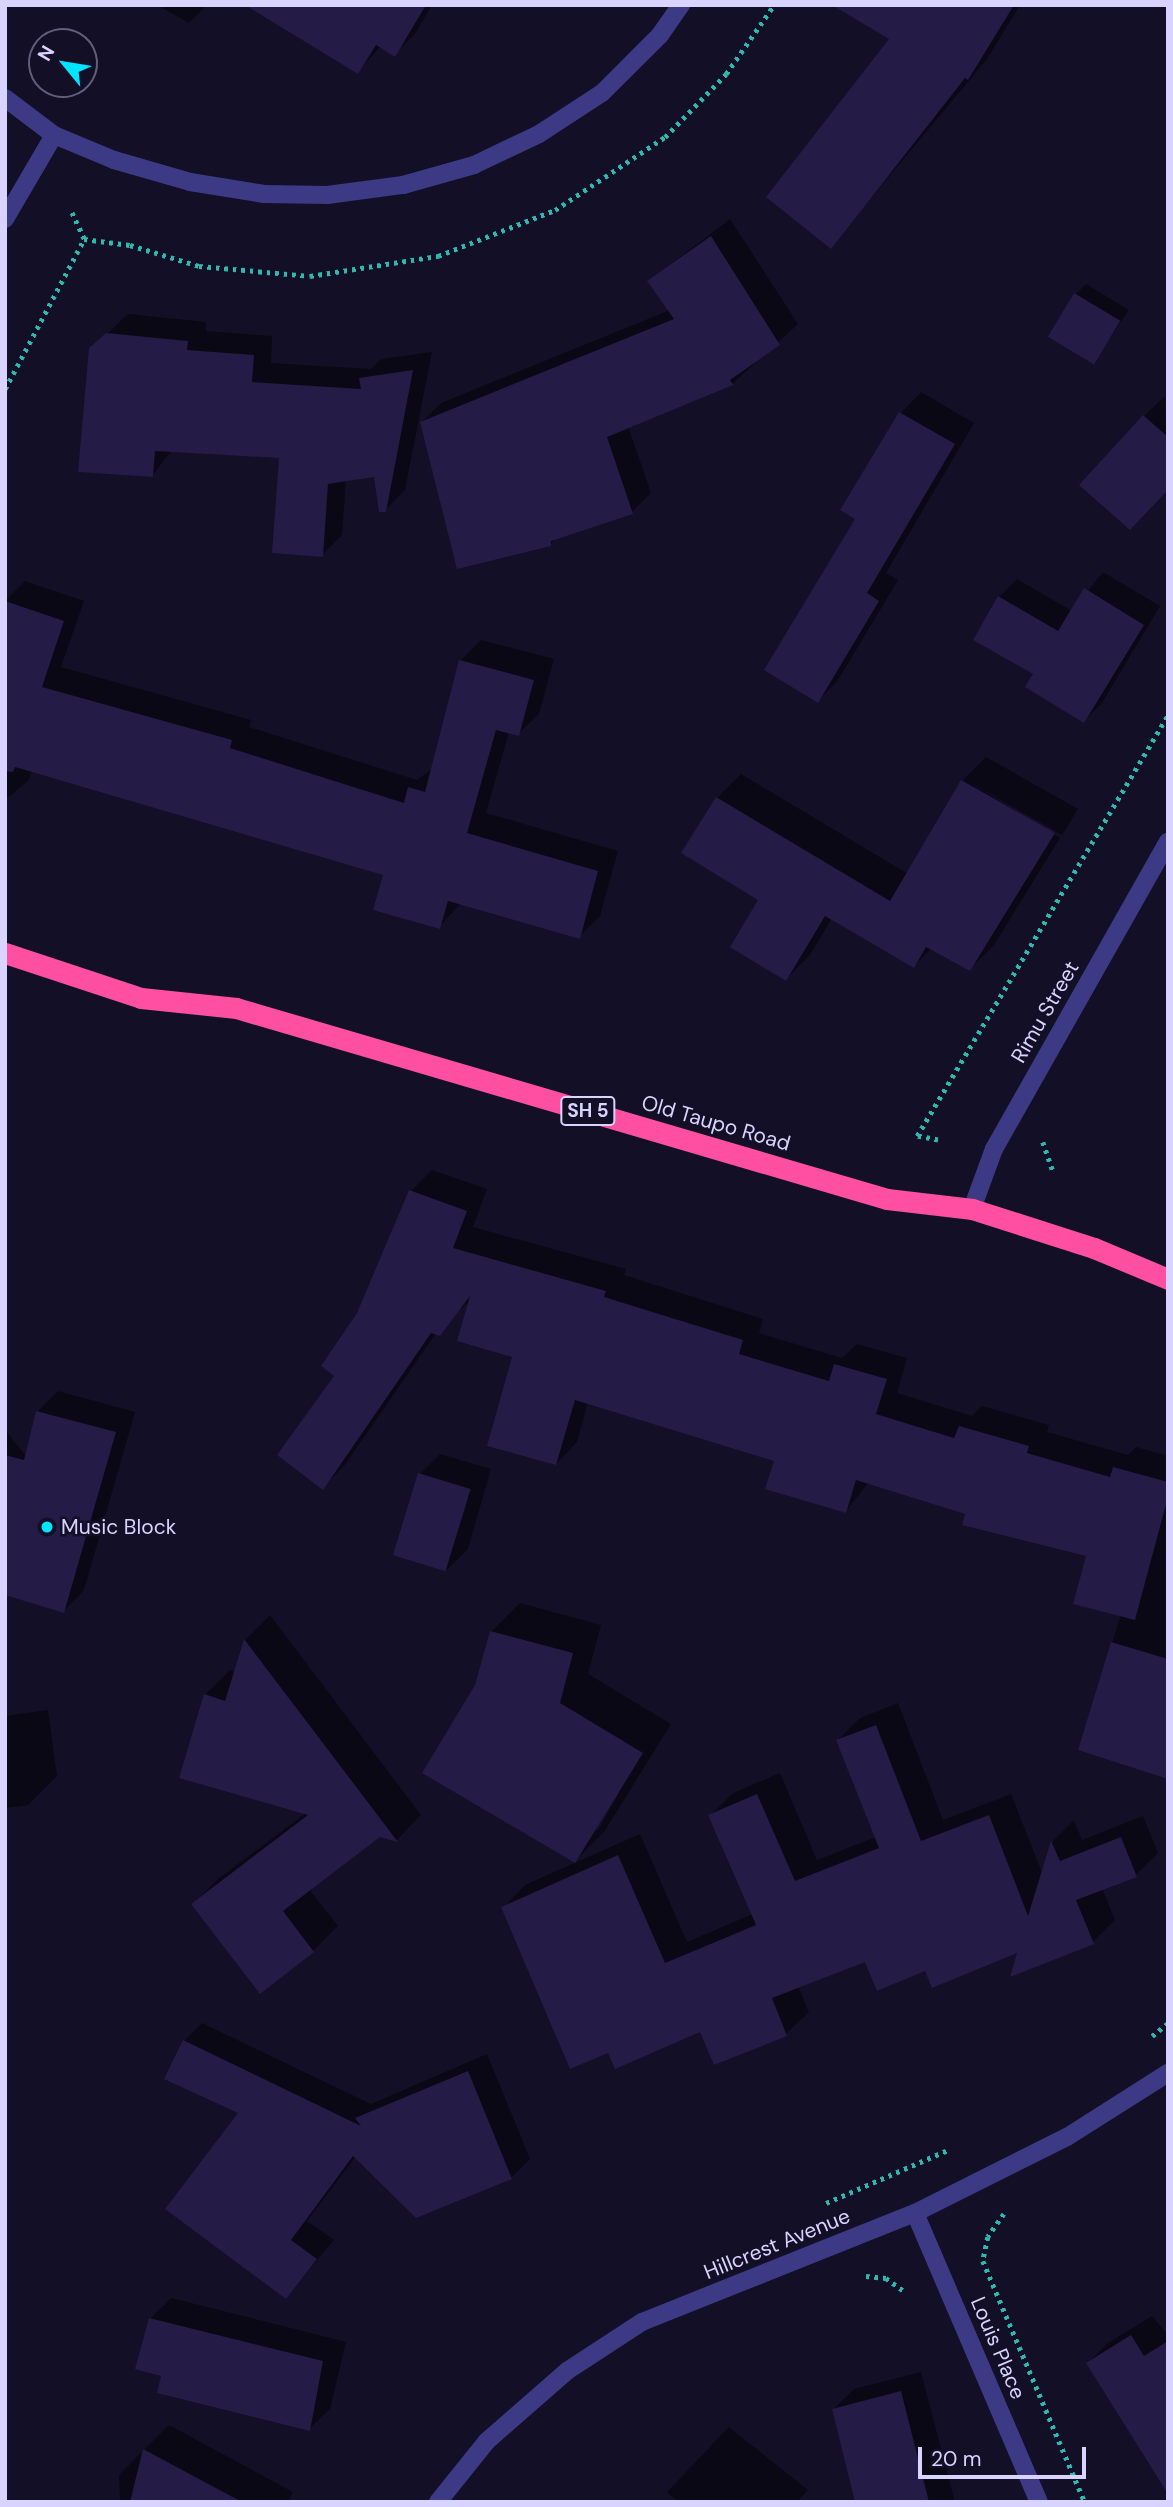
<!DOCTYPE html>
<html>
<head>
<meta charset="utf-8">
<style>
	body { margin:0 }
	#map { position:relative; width:1173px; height:2507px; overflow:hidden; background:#130f26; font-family:"DM Sans",sans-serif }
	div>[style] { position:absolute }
	.shadow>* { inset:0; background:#0007 }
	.building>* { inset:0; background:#241b47; transform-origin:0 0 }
	.path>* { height:4.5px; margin-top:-2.25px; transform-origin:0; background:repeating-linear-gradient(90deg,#2fb8b0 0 3.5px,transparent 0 8.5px) }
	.street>* { height:18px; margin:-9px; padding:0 9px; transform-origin:9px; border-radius:9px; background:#3d3a85 }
	.highway>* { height:21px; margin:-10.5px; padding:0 10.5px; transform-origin:10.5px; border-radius:10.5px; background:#ff4fa3 }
	.dots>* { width:19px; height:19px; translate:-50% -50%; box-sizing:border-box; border:4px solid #130f26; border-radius:50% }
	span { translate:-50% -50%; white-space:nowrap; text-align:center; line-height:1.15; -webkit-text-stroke:5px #130f26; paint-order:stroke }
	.shield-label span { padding:2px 5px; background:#130f26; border:2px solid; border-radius:5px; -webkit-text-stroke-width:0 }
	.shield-label { font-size:19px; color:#d9d4ff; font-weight:700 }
	.street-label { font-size:21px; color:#d9d4ff }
	.poi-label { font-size:21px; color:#d9d4ff }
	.left { translate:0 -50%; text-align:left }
	.frame { position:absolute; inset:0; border:7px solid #d9d4ff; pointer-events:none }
	.north { position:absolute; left:28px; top:28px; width:70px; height:70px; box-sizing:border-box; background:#130f26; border:2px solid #625e7d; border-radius:50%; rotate:300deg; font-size:19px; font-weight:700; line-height:28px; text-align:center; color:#d9d4ff }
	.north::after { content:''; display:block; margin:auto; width:24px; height:32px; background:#00e5ff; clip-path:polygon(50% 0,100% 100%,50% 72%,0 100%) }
	.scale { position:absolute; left:918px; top:2447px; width:168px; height:32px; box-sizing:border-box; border:4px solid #d9d4ff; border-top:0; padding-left:9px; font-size:21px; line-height:24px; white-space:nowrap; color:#d9d4ff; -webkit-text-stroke:5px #130f26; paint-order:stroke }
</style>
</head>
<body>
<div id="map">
	<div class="shadow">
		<i style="clip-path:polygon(157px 5px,207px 5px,189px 23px)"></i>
		<i style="clip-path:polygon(307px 5px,432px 5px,415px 34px,394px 54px,381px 46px,357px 72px)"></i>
		<i style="clip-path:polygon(882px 5px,1020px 5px,987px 59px,831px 246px,892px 38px)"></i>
		<i style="clip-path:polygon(730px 219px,798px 324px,732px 384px,628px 426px,651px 493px,632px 512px,557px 537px,551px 544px,422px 422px,441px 403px,670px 310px,649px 281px)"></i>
		<i style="clip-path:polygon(1086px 284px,1129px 310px,1094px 361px,1076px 294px)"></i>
		<i style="clip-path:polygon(128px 314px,206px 322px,206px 331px,272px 336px,271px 363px,371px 369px,381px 359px,432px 352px,405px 490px,385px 510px,376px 475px,346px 479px,342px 535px,322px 555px,281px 456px,172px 450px,152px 476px,91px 349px)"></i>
		<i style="clip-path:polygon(921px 392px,974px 423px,886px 573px,898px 580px,838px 680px,818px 701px,857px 518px,843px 510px,901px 413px)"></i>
		<i style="clip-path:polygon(1165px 396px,1168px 489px,1082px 485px,1144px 416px)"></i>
		<i style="clip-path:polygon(1103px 572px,1160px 606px,1102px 703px,1084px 721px,999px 597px,1017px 579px,1072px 611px)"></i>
		<i style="clip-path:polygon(25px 581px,84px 601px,61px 667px,251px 720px,249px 727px,417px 780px,433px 768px,460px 661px,481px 640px,554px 659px,539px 714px,518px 734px,509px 732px,486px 813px,618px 851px,600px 916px,579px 937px,461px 903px,439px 927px,385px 874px,32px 771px,29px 780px,5px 800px,5px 601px)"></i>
		<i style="clip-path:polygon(986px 757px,1078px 809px,1062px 835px,967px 781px,1060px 838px,994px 945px,970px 969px,932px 948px,914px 966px,832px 918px,810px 955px,786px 979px,761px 900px,683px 853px,717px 798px,741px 774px,908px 874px,962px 781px)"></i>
		<i style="clip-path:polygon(432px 1170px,487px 1189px,473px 1227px,626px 1269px,624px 1275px,763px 1319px,759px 1333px,842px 1358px,857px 1344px,907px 1358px,897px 1393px,972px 1416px,982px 1406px,1049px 1425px,1047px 1432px,1128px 1455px,1136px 1447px,1168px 1456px,1168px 1777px,1080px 1749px,1121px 1614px,1088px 1555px,869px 1482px,846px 1511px,776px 1460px,588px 1402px,577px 1442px,556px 1464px,514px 1356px,470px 1300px,436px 1333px,344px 1466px,323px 1487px,359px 1314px,411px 1191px)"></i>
		<i style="clip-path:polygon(58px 1391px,135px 1412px,84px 1590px,64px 1611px,5px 1593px,5px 1430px,26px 1456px,37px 1412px)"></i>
		<i style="clip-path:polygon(440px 1454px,491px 1469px,468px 1549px,447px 1570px,420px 1474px)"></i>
		<i style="clip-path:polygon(evenodd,520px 1603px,601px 1625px,588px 1674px,671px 1724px,604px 1832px,575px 1861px,476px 1685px,491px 1632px,520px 1603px,646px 1745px,598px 1830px,594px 1830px,646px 1745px)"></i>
		<i style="clip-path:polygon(270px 1615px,421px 1815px,397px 1840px,380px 1835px,309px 1889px,338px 1926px,313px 1951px,193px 1904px,218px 1879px,306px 1813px,205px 1695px,230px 1670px,235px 1672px,245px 1640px)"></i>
		<i style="clip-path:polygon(898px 1703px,943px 1820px,1011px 1794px,1043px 1875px,1053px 1841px,1074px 1820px,1082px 1840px,1143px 1816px,1158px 1853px,1136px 1875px,1102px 1888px,1115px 1920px,1093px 1942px,1020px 1950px,926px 1969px,866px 1960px,798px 1986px,809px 2012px,786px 2034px,715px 2063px,701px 2029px,608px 2051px,503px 1908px,525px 1885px,640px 1834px,687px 1942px,753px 1914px,710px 1816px,733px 1793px,780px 1773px,817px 1860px,876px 1837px,838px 1740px,860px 1718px)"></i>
		<i style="clip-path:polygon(48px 1710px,57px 1776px,28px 1805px,5px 1808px,5px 1716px)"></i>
		<i style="clip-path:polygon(202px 2023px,371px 2104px,487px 2054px,530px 2159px,512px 2177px,417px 2216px,356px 2156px,307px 2221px,334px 2240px,286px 2297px,240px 2113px,184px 2041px)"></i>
		<i style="clip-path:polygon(171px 2298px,346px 2342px,330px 2409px,309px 2429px,163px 2375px,150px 2319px)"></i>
		<i style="clip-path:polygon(1152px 2316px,1168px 2335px,1168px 2467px,1088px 2363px,1108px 2343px)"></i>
		<i style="clip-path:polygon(921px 2372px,955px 2502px,857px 2502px,834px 2409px,854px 2389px)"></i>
		<i style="clip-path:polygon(169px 2425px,293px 2492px,288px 2502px,120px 2502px,119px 2475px)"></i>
		<i style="clip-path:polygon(729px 2427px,808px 2490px,797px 2502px,678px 2502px,667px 2492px)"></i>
	</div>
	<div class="building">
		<i style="clip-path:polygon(245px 5px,426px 5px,395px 57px,376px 45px,358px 74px)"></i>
		<i style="clip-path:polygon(832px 5px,1014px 5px,968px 80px,965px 78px,831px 249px,766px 197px,889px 39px)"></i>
		<i style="clip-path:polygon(711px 236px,780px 345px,730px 380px,733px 385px,607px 437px,633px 514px,551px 541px,551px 546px,457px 569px,420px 422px,674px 319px,647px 281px)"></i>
		<i style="left:1074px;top:293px;width:54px;height:51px;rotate:31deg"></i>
		<i style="clip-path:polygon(106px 333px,188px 341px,187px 350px,254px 355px,252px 382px,361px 389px,359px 378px,413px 370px,386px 512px,379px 512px,374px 477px,328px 484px,323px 557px,272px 553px,279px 458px,155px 451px,153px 477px,78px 472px,89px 348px)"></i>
		<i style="clip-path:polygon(899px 412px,955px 444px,867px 593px,879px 601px,818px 703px,764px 670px,855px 519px,840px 510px)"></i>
		<i style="clip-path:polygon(1143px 415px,1168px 437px,1168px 490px,1130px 530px,1079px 485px)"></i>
		<i style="clip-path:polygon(1084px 588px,1144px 625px,1084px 723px,1025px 687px,1033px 674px,973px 640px,998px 596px,1058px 631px)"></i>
		<i style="clip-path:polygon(5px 601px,64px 621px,42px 687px,232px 740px,230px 748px,404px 803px,408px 787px,425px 792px,459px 660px,534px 680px,519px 736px,496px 730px,467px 833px,598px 871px,580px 939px,448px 901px,440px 929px,373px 910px,383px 875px,15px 767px,13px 772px,5px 771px)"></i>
		<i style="clip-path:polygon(961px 780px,1055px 833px,970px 971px,926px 947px,914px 968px,825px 916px,786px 981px,730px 947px,758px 900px,681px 853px,716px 797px,890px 901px)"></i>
		<i style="clip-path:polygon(409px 1190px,467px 1211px,453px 1248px,606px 1291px,604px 1297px,743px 1340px,739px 1354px,829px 1381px,834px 1364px,887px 1379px,876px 1414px,954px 1438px,959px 1426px,1029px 1446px,1027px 1453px,1110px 1477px,1113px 1467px,1168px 1482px,1168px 1497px,1135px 1620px,1073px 1604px,1086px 1556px,962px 1525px,965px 1514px,856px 1480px,846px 1513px,765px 1489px,774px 1461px,575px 1400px,556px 1465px,487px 1446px,512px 1357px,457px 1341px,470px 1296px,440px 1336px,431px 1333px,323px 1490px,277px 1455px,334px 1376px,321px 1366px,357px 1313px)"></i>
		<i style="clip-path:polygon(36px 1411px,116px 1432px,64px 1613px,5px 1595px,5px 1455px,24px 1460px)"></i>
		<i style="left:418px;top:1473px;width:55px;height:86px;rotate:17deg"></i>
		<i style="clip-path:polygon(490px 1631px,573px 1653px,560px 1703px,643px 1753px,575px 1863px,422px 1773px,475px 1685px)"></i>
		<i style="clip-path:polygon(244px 1639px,398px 1842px,380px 1837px,283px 1911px,314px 1952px,260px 1994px,191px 1904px,308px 1815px,179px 1778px,204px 1694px,225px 1701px)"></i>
		<i style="clip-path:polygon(1111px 1642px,1168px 1659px,1168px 1779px,1078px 1750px)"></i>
		<i style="clip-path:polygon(876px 1725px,921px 1841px,989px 1815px,1028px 1916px,1051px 1841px,1060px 1861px,1121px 1837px,1137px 1877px,1076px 1900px,1094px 1944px,1010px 1977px,1017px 1953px,932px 1988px,925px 1971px,877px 1991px,865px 1962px,772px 1998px,787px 2036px,714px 2065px,700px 2032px,615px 2069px,608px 2053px,570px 2069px,501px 1907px,618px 1855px,665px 1963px,756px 1925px,708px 1815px,757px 1794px,795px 1881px,879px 1848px,836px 1740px)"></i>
		<i style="clip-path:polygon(183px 2040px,361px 2126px,355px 2118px,468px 2071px,512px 2179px,416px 2218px,353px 2156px,291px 2240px,317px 2259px,286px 2299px,165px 2209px,238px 2113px,164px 2079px)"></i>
		<i style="clip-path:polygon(149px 2318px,323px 2361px,310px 2431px,157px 2393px,161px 2376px,135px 2369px)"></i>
		<i style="clip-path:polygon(1131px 2335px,1144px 2356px,1168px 2341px,1168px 2494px,1086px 2363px)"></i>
		<i style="clip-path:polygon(901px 2391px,929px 2502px,855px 2502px,832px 2409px)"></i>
		<i style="clip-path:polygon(143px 2449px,242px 2502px,130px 2502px)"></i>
	</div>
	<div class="path">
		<i style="left:84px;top:239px;width:46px;rotate:7.4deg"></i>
		<i style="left:130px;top:245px;width:72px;rotate:16.9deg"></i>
		<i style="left:199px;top:266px;width:111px;rotate:5.1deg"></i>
		<i style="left:310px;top:276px;width:130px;rotate:-8.9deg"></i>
		<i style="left:438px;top:256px;width:126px;rotate:-21.5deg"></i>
		<i style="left:555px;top:210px;width:132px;rotate:-33.6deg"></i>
		<i style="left:665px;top:137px;width:88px;rotate:-45.9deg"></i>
		<i style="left:726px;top:74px;width:84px;rotate:-55.2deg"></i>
		<i style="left:5px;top:389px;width:170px;rotate:-62.2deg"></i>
		<i style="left:84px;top:239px;width:33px;rotate:-115deg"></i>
		<i style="left:938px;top:1140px;width:21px;rotate:-169deg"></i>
		<i style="left:917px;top:1136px;width:490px;rotate:-59.2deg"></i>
		<i style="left:1043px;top:1142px;width:31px;rotate:71deg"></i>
		<i style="left:1152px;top:2036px;width:21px;rotate:-39deg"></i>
		<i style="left:826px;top:2203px;width:135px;rotate:-23.5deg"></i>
		<i style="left:1004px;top:2214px;width:28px;rotate:125deg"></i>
		<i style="left:988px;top:2237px;width:25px;rotate:102deg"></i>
		<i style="left:983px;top:2261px;width:262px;rotate:67.1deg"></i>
		<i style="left:866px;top:2276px;width:20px;rotate:6deg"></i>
		<i style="left:886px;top:2278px;width:24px;rotate:36deg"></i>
	</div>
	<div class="street">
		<i style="left:5px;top:98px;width:61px;rotate:37.1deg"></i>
		<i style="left:54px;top:135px;width:65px;rotate:22.6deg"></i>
		<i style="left:114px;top:160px;width:79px;rotate:16.1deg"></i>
		<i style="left:190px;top:182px;width:75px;rotate:9.2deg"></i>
		<i style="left:264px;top:194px;width:63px;rotate:0.9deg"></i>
		<i style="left:327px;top:195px;width:77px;rotate:-7.5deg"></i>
		<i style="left:403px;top:185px;width:74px;rotate:-15.7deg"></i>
		<i style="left:474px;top:165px;width:72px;rotate:-25.5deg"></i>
		<i style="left:539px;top:134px;width:75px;rotate:-33.1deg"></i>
		<i style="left:602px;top:93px;width:82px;rotate:-45deg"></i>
		<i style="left:660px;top:35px;width:37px;rotate:-55deg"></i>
		<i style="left:5px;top:219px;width:97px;rotate:-59.7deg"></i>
		<i style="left:972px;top:1209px;width:64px;rotate:-69.9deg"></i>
		<i style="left:994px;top:1149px;width:353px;rotate:-60.5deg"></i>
		<i style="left:915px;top:2213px;width:314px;rotate:66.8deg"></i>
		<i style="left:438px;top:2502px;width:78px;rotate:-51.2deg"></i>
		<i style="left:487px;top:2441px;width:106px;rotate:-41.2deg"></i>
		<i style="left:567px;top:2371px;width:90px;rotate:-33.2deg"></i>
		<i style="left:642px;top:2322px;width:294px;rotate:-21.8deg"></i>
		<i style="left:915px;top:2213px;width:170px;rotate:-26.6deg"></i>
		<i style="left:1067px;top:2137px;width:120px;rotate:-32.4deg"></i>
	</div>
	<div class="highway">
		<i style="left:5px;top:953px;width:143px;rotate:18.3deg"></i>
		<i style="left:141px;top:998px;width:96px;rotate:6deg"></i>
		<i style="left:236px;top:1008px;width:678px;rotate:16.35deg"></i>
		<i style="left:887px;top:1199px;width:86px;rotate:6.7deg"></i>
		<i style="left:972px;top:1209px;width:128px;rotate:17.7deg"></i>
		<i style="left:1094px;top:1248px;width:80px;rotate:22.7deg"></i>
	</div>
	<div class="dots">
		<i style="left:47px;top:1527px;background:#00e5ff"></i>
	</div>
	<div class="shield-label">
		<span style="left:588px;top:1111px">SH 5</span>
	</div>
	<div class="street-label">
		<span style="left:1045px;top:1012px;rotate:-60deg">Rimu Street</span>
		<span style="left:716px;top:1123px;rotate:16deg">Old Taupo Road</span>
		<span style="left:777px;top:2244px;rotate:-22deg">Hillcrest Avenue</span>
		<span style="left:998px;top:2348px;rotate:67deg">Louis Place</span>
	</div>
	<div class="poi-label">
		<span class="left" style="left:61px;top:1527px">Music Block</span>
	</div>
	<div class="frame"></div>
	<div class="north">N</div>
	<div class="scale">20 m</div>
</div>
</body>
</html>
